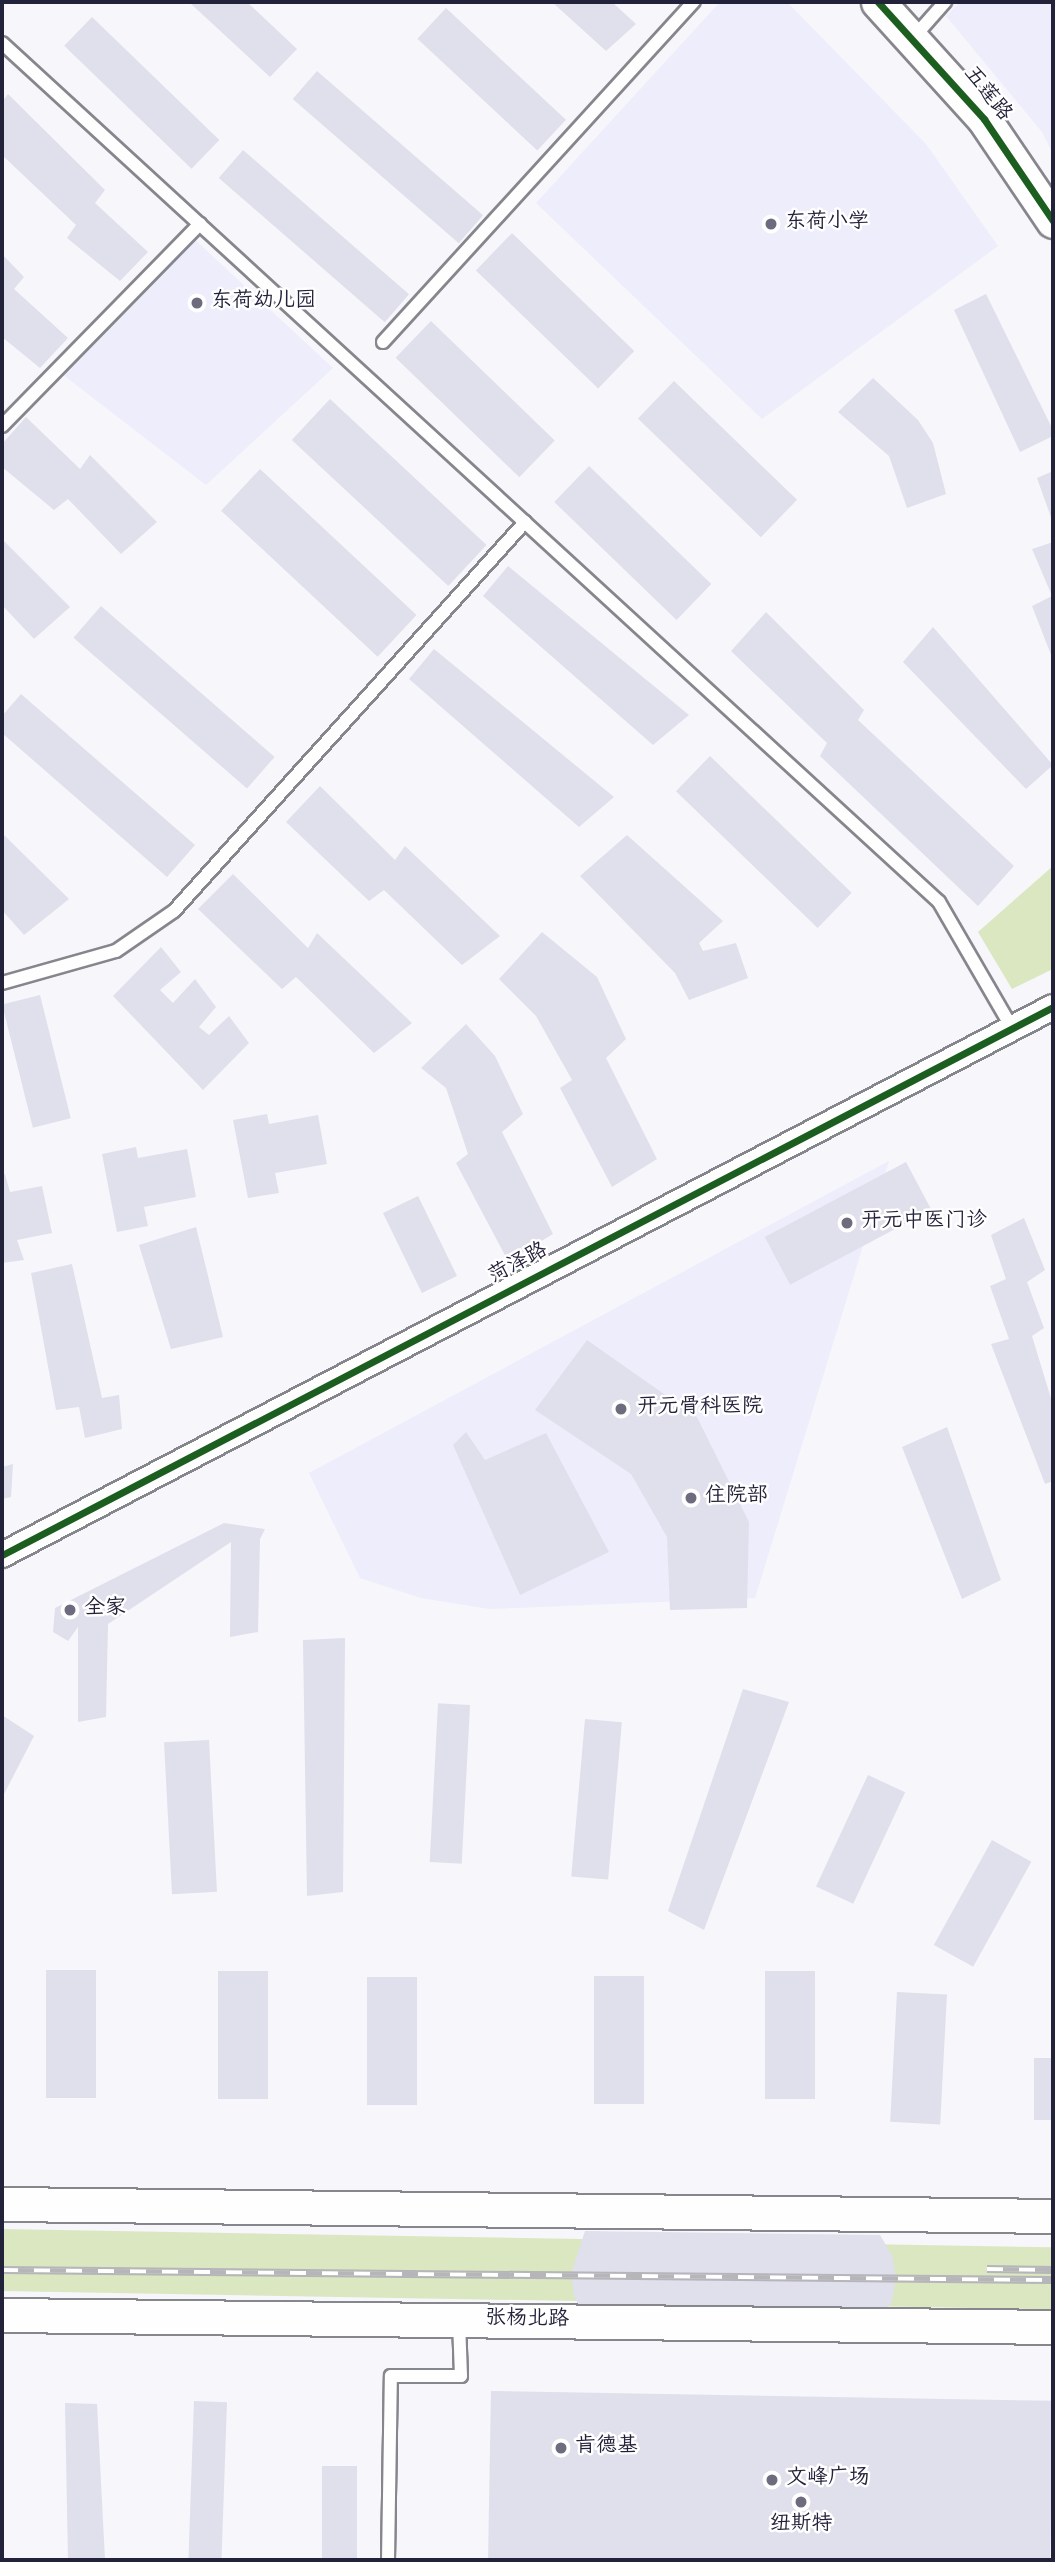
<!DOCTYPE html>
<html>
<head>
<meta charset="utf-8">
<style>
	body { margin:0 }
	#map { position:relative; width:1055px; height:2562px; overflow:hidden; background:#f6f6fb; font-family:"Gochi Hand","LXGW WenKai TC",sans-serif }
	div>[style] { position:absolute }
	.built>* { inset:0; background:#ededfc }
	.green>* { inset:0; background:#dae7c1; transform-origin:0 0 }
	.building>* { inset:0; background:#e0e0ed; transform-origin:0 0 }
	.roads { filter:drop-shadow(2px 0 #86868d) drop-shadow(-2px 0 #86868d) drop-shadow(0 2px #86868d) drop-shadow(0 -2px #86868d) }
	.lane>* { height:12px; margin:-6px; padding:0 6px; transform-origin:6px; border-radius:6px; background:#fefefe }
	.street>* { height:24px; margin:-12px; padding:0 12px; transform-origin:12px; border-radius:12px; background:#fefefe }
	.secondary>* { height:33px; margin:-16.5px; padding:0 16.5px; transform-origin:16.5px; border-radius:16.5px; background:#fefefe }
	.rail>* { height:8px; margin-top:-4px; transform-origin:0; background:repeating-linear-gradient(90deg,#fff 0 16px,#b5b5ba 0 32px); box-sizing:border-box; border-block:2px solid #b5b5ba }
	.cycleway>* { height:7px; margin:-3.5px; padding:0 3.5px; transform-origin:3.5px; border-radius:3.5px; background:#1b5e20 }
	.dots>* { width:19px; height:19px; translate:-50% -50%; box-sizing:border-box; border:4px solid #fff; border-radius:50% }
	span { translate:-50% -50%; white-space:nowrap; text-align:center; line-height:1.15; -webkit-text-stroke:5px #fff; paint-order:stroke }
	.street-label { font-size:21px; color:#22223b }
	.poi-label { font-size:21px; color:#22223b }
	.left { translate:0 -50%; text-align:left }
	.frame { position:absolute; inset:0; border:4px solid #22223b; pointer-events:none }
</style>
</head>
<body>
<div id="map">
	<div class="built">
		<i style="clip-path:polygon(720px 2px,787px 2px,926px 144px,998px 246px,762px 419px,536px 203px)"></i>
		<i style="clip-path:polygon(960px 2px,1053px 2px,1053px 154px,1042px 132px,946px 16px)"></i>
		<i style="clip-path:polygon(193px 238px,333px 368px,206px 485px,62px 374px)"></i>
		<i style="clip-path:polygon(889px 1161px,755px 1598px,490px 1609px,421px 1598px,360px 1578px,309px 1473px)"></i>
	</div>
	<div class="green">
		<i style="clip-path:polygon(1053px 866px,1053px 969px,1012px 989px,978px 932px)"></i>
		<i style="left:2px;top:2229px;width:1051px;height:62px;rotate:1deg"></i>
	</div>
	<div class="building">
		<i style="clip-path:polygon(189px 2px,247px 2px,297px 49px,270px 77px)"></i>
		<i style="clip-path:polygon(552px 2px,612px 2px,636px 24px,606px 51px)"></i>
		<i style="left:446px;top:8px;width:164px;height:42px;rotate:43deg"></i>
		<i style="left:92px;top:17px;width:177px;height:40px;rotate:44deg"></i>
		<i style="left:317px;top:71px;width:220px;height:37px;rotate:41deg"></i>
		<i style="clip-path:polygon(8px 94px,105px 190px,95px 203px,148px 252px,120px 281px,67px 238px,76px 225px,2px 155px,2px 102px)"></i>
		<i style="left:243px;top:150px;width:220px;height:37px;rotate:41deg"></i>
		<i style="left:512px;top:233px;width:170px;height:52px;rotate:44deg"></i>
		<i style="clip-path:polygon(2px 254px,24px 277px,14px 289px,68px 338px,40px 368px,2px 337px)"></i>
		<i style="clip-path:polygon(986px 294px,1053px 430px,1053px 436px,1020px 452px,954px 310px)"></i>
		<i style="left:431px;top:321px;width:172px;height:51px;rotate:44deg"></i>
		<i style="clip-path:polygon(873px 378px,918px 420px,933px 443px,946px 494px,907px 508px,889px 456px,838px 412px)"></i>
		<i style="left:674px;top:381px;width:171px;height:52px;rotate:44deg"></i>
		<i style="left:330px;top:399px;width:214px;height:56px;rotate:43deg"></i>
		<i style="clip-path:polygon(26px 417px,80px 469px,90px 455px,157px 522px,121px 554px,68px 499px,54px 510px,2px 467px,2px 444px)"></i>
		<i style="left:589px;top:466px;width:170px;height:50px;rotate:44deg"></i>
		<i style="left:260px;top:469px;width:214px;height:57px;rotate:43deg"></i>
		<i style="clip-path:polygon(1053px 471px,1053px 523px,1037px 478px)"></i>
		<i style="clip-path:polygon(2px 539px,70px 607px,34px 639px,2px 605px)"></i>
		<i style="clip-path:polygon(1053px 542px,1053px 660px,1032px 606px,1052px 596px,1032px 549px)"></i>
		<i style="clip-path:polygon(508px 566px,689px 715px,653px 745px,483px 596px)"></i>
		<i style="left:101px;top:606px;width:230px;height:42px;rotate:41deg"></i>
		<i style="clip-path:polygon(766px 612px,864px 710px,858px 720px,1014px 866px,978px 906px,820px 756px,827px 743px,731px 651px)"></i>
		<i style="clip-path:polygon(933px 627px,1053px 765px,1026px 789px,903px 662px)"></i>
		<i style="clip-path:polygon(434px 649px,614px 797px,579px 827px,409px 679px)"></i>
		<i style="clip-path:polygon(21px 694px,195px 845px,167px 877px,2px 733px,2px 716px)"></i>
		<i style="left:710px;top:756px;width:197px;height:49px;rotate:44deg"></i>
		<i style="clip-path:polygon(320px 786px,395px 860px,405px 846px,500px 936px,462px 965px,384px 890px,369px 901px,286px 822px)"></i>
		<i style="clip-path:polygon(2px 833px,69px 899px,24px 935px,2px 910px)"></i>
		<i style="clip-path:polygon(627px 835px,723px 921px,699px 943px,703px 951px,736px 943px,748px 978px,689px 1000px,675px 973px,580px 876px)"></i>
		<i style="clip-path:polygon(233px 874px,308px 948px,317px 933px,412px 1023px,374px 1053px,296px 977px,282px 989px,198px 909px)"></i>
		<i style="clip-path:polygon(542px 932px,597px 977px,626px 1039px,606px 1058px,657px 1159px,612px 1187px,560px 1088px,572px 1080px,536px 1016px,499px 979px)"></i>
		<i style="clip-path:polygon(161px 947px,181px 972px,160px 990px,173px 1003px,195px 979px,216px 1007px,199px 1027px,209px 1035px,229px 1016px,249px 1043px,203px 1090px,113px 996px)"></i>
		<i style="left:40px;top:995px;width:127px;height:39px;rotate:76deg"></i>
		<i style="clip-path:polygon(466px 1024px,495px 1056px,523px 1114px,502px 1132px,553px 1234px,508px 1261px,456px 1163px,468px 1154px,446px 1088px,421px 1068px)"></i>
		<i style="clip-path:polygon(267px 1114px,269px 1124px,318px 1115px,327px 1164px,275px 1173px,279px 1193px,248px 1198px,233px 1120px)"></i>
		<i style="clip-path:polygon(136px 1147px,138px 1158px,187px 1149px,196px 1197px,144px 1207px,148px 1226px,117px 1232px,102px 1154px)"></i>
		<i style="left:906px;top:1162px;width:54px;height:160px;rotate:62deg"></i>
		<i style="clip-path:polygon(5px 1174px,10px 1192px,42px 1186px,52px 1233px,17px 1240px,24px 1260px,2px 1263px,2px 1175px)"></i>
		<i style="left:418px;top:1196px;width:89px;height:39px;rotate:64deg"></i>
		<i style="clip-path:polygon(1024px 1218px,1045px 1270px,1027px 1282px,1044px 1328px,1032px 1336px,1053px 1405px,1053px 1481px,1045px 1484px,991px 1344px,1009px 1339px,990px 1286px,1006px 1279px,991px 1235px)"></i>
		<i style="clip-path:polygon(196px 1227px,223px 1337px,171px 1349px,139px 1245px)"></i>
		<i style="clip-path:polygon(72px 1264px,102px 1398px,119px 1395px,122px 1429px,85px 1438px,79px 1407px,56px 1410px,31px 1273px)"></i>
		<i style="clip-path:polygon(587px 1340px,697px 1417px,749px 1522px,747px 1608px,670px 1610px,667px 1537px,631px 1474px,535px 1410px)"></i>
		<i style="clip-path:polygon(947px 1427px,1001px 1580px,962px 1599px,902px 1447px)"></i>
		<i style="clip-path:polygon(466px 1432px,485px 1460px,546px 1433px,609px 1552px,520px 1595px,453px 1445px)"></i>
		<i style="clip-path:polygon(13px 1464px,11px 1497px,2px 1499px,2px 1467px)"></i>
		<i style="clip-path:polygon(224px 1523px,265px 1529px,260px 1539px,258px 1632px,230px 1637px,231px 1542px,108px 1624px,106px 1717px,78px 1722px,78px 1627px,68px 1641px,53px 1632px,55px 1608px)"></i>
		<i style="clip-path:polygon(345px 1638px,343px 1892px,307px 1896px,303px 1640px)"></i>
		<i style="clip-path:polygon(743px 1689px,789px 1702px,704px 1930px,668px 1911px)"></i>
		<i style="left:470px;top:1705px;width:159px;height:32px;rotate:93deg"></i>
		<i style="clip-path:polygon(2px 1715px,34px 1736px,2px 1798px)"></i>
		<i style="left:585px;top:1719px;width:37px;height:158px;rotate:5deg"></i>
		<i style="left:209px;top:1740px;width:152px;height:45px;rotate:87deg"></i>
		<i style="left:868px;top:1775px;width:41px;height:123px;rotate:25deg"></i>
		<i style="left:992px;top:1840px;width:45px;height:120px;rotate:29deg"></i>
		<i style="left:96px;top:1970px;width:128px;height:50px;rotate:90deg"></i>
		<i style="left:268px;top:1971px;width:128px;height:50px;rotate:90deg"></i>
		<i style="left:815px;top:1971px;width:128px;height:50px;rotate:90deg"></i>
		<i style="left:644px;top:1976px;width:128px;height:50px;rotate:90deg"></i>
		<i style="left:417px;top:1977px;width:128px;height:50px;rotate:90deg"></i>
		<i style="left:897px;top:1992px;width:50px;height:130px;rotate:3deg"></i>
		<i style="left:1034px;top:2058px;width:19px;height:62px"></i>
		<i style="clip-path:polygon(585px 2231px,880px 2235px,892px 2255px,896px 2278px,892px 2301px,879px 2319px,584px 2316px,574px 2296px,571px 2274px)"></i>
		<i style="left:491px;top:2391px;width:562px;height:169px;rotate:1deg"></i>
		<i style="left:194px;top:2401px;width:33px;height:159px;rotate:2deg"></i>
		<i style="clip-path:polygon(65px 2403px,97px 2404px,105px 2560px,68px 2560px)"></i>
		<i style="left:322px;top:2466px;width:35px;height:94px"></i>
	</div>
	<div class="roads">
		<div class="lane">
			<i style="left:914px;top:37px;width:47px;rotate:-48.5deg"></i>
			<i style="left:2px;top:43px;width:1271px;rotate:42.51deg"></i>
			<i style="left:939px;top:902px;width:146px;rotate:59.9deg"></i>
			<i style="left:383px;top:342px;width:461px;rotate:-47.6deg"></i>
			<i style="left:2px;top:426px;width:283px;rotate:-45.6deg"></i>
			<i style="left:2px;top:983px;width:118px;rotate:-15.7deg"></i>
			<i style="left:116px;top:951px;width:70px;rotate:-34.6deg"></i>
			<i style="left:174px;top:911px;width:524px;rotate:-47.94deg"></i>
			<i style="left:388px;top:2560px;width:184px;rotate:-89.1deg"></i>
			<i style="left:391px;top:2376px;width:70px"></i>
			<i style="left:461px;top:2376px;width:55px;rotate:-92.1deg"></i>
		</div>
		<div class="street">
			<i style="left:2px;top:1555px;width:1185px;rotate:-27.54deg"></i>
		</div>
		<div class="secondary">
			<i style="left:878px;top:2px;width:158px;rotate:47.8deg"></i>
			<i style="left:984px;top:119px;width:123px;rotate:55.9deg"></i>
			<i style="left:2px;top:2204px;width:1051px;rotate:0.65deg"></i>
			<i style="left:2px;top:2315px;width:1051px;rotate:0.65deg"></i>
		</div>
	</div>
	<div class="rail">
		<i style="left:987px;top:2269px;width:66px;rotate:0.9deg"></i>
		<i style="left:2px;top:2270px;width:1051px;rotate:0.55deg"></i>
	</div>
	<div class="cycleway">
		<i style="left:878px;top:2px;width:158px;rotate:47.8deg"></i>
		<i style="left:984px;top:119px;width:123px;rotate:55.9deg"></i>
		<i style="left:2px;top:1555px;width:1185px;rotate:-27.54deg"></i>
	</div>
	<div class="dots">
		<i style="left:771px;top:224px;background:#6c6c7e"></i>
		<i style="left:197px;top:303px;background:#6c6c7e"></i>
		<i style="left:847px;top:1223px;background:#6c6c7e"></i>
		<i style="left:621px;top:1409px;background:#6c6c7e"></i>
		<i style="left:691px;top:1498px;background:#6c6c7e"></i>
		<i style="left:70px;top:1610px;background:#6c6c7e"></i>
		<i style="left:561px;top:2448px;background:#6c6c7e"></i>
		<i style="left:772px;top:2480px;background:#6c6c7e"></i>
		<i style="left:801px;top:2502px;background:#6c6c7e"></i>
	</div>
	<div class="street-label">
		<span style="left:986px;top:95px;rotate:51deg">五莲路</span>
		<span style="left:519px;top:1265px;rotate:-28deg">菏泽路</span>
		<span style="left:527px;top:2321px;rotate:1deg">张杨北路</span>
	</div>
	<div class="poi-label">
		<span class="left" style="left:785px;top:224px">东荷小学</span>
		<span class="left" style="left:211px;top:303px">东荷幼儿园</span>
		<span class="left" style="left:861px;top:1223px">开元中医门诊</span>
		<span class="left" style="left:637px;top:1409px">开元骨科医院</span>
		<span class="left" style="left:705px;top:1498px">住院部</span>
		<span class="left" style="left:84px;top:1610px">全家</span>
		<span class="left" style="left:575px;top:2448px">肯德基</span>
		<span class="left" style="left:786px;top:2480px">文峰广场</span>
		<span style="left:801px;top:2526px">纽斯特</span>
	</div>
	<div class="frame"></div>
</div>
</body>
</html>
